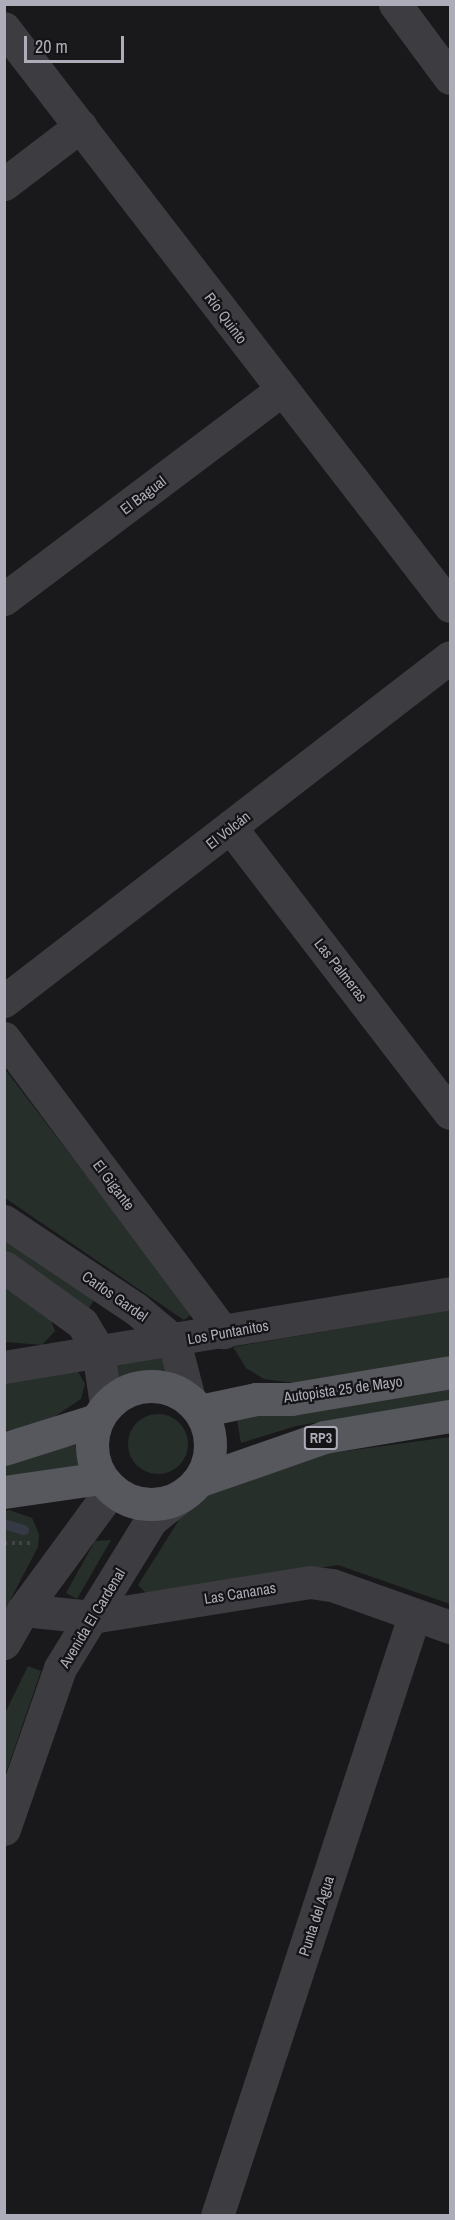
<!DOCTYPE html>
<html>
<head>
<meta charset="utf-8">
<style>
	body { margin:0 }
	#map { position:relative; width:455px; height:2220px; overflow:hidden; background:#19191b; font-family:"Archivo Narrow",sans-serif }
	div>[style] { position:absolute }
	.green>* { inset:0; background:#272f2b; transform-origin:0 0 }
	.round { border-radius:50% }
	.stream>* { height:10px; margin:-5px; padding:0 5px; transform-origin:5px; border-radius:5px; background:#353a44 }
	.path>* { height:4px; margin-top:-2px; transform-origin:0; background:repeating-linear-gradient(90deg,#424248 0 3px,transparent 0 7.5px) }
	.minor>* { height:33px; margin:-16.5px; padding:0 16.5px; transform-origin:16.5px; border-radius:16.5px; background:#3d3c41 }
	.major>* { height:33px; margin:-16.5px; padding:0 16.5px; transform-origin:16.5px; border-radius:16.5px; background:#57575e }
	.major>.ring { margin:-16.5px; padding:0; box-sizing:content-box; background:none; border:33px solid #57575e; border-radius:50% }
	span { translate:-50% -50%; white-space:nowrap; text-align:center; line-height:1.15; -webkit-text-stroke:4.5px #141416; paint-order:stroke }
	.shield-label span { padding:2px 4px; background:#141416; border:2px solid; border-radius:4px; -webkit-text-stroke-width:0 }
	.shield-label { font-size:14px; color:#adadb9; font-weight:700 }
	.street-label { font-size:15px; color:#adadb9 }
	.frame { position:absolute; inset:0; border:6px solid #adadb9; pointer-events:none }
	.scale { position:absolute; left:24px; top:36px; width:100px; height:27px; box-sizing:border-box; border:3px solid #adadb9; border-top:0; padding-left:8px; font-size:18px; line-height:21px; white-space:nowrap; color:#adadb9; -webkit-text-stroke:4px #141416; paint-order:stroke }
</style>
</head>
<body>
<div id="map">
	<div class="green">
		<i style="clip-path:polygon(4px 1068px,192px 1314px,184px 1320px,5px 1198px)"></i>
		<i style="left:4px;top:1237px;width:110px;height:12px;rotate:34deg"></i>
		<i style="clip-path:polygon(4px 1286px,49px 1316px,55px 1331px,42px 1345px,5px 1342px)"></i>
		<i style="clip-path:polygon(450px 1310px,450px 1359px,294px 1383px,264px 1379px,246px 1368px,233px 1347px)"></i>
		<i style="clip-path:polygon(168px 1353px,174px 1374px,124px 1384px,117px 1377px,118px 1363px)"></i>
		<i style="clip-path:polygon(76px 1368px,85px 1384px,81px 1399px,42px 1425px,5px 1431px,5px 1380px)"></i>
		<i style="clip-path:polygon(450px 1382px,450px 1400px,296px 1426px,241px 1443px,235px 1409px)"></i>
		<i class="round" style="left:128px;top:1414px;width:60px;height:60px"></i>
		<i style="clip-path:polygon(450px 1437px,450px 1604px,338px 1565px,147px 1594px,138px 1585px,184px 1512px,203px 1494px,323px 1454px)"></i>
		<i style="clip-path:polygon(83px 1443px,81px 1471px,5px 1476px,4px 1462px)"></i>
		<i style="clip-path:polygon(9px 1510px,32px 1518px,39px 1534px,38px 1547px,5px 1610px,4px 1511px)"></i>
		<i style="clip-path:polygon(111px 1540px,77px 1599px,66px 1593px,95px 1541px)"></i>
		<i style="clip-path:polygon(28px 1666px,41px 1671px,5px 1776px,5px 1713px)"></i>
	</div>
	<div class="stream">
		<i style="left:4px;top:1524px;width:21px;rotate:17deg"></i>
	</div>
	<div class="path">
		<i style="left:4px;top:1543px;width:27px"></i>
	</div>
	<div class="minor">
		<i style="left:395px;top:4px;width:92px;rotate:53.4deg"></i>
		<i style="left:4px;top:28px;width:730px;rotate:52.35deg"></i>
		<i style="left:4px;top:184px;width:96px;rotate:-37.3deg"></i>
		<i style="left:4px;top:599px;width:347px;rotate:-37deg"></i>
		<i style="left:231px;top:828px;width:359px;rotate:52.5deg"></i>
		<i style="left:4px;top:1001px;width:563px;rotate:-37.64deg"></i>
		<i style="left:4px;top:1038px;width:367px;rotate:53.3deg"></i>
		<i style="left:4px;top:1221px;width:159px;rotate:33.7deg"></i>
		<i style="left:136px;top:1309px;width:50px;rotate:40.1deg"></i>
		<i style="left:174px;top:1341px;width:60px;rotate:75.5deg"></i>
		<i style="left:4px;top:1267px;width:96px;rotate:35.7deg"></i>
		<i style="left:82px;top:1323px;width:31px;rotate:59deg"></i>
		<i style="left:98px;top:1350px;width:56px;rotate:81.7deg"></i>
		<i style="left:4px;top:1367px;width:452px;rotate:-9.4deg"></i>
		<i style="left:23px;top:1610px;width:69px;rotate:5.8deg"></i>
		<i style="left:92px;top:1617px;width:221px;rotate:-9.1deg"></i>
		<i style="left:310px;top:1582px;width:22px;rotate:8deg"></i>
		<i style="left:332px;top:1585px;width:125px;rotate:19.6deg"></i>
		<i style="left:4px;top:1643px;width:38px;rotate:-60deg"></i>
		<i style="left:23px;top:1610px;width:150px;rotate:-53.7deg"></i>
		<i style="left:4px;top:1829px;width:170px;rotate:-70.8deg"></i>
		<i style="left:60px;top:1668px;width:174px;rotate:-58.4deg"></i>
		<i style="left:151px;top:1520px;width:43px;rotate:-38.5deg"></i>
		<i style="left:217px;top:2216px;width:632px;rotate:-71.82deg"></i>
	</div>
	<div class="major">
		<i class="ring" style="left:92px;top:1386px;width:85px;height:85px"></i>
		<i style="left:200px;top:1411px;width:57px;rotate:-12.1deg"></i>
		<i style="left:256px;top:1399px;width:35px"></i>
		<i style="left:291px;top:1399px;width:161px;rotate:-9.6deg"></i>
		<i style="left:4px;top:1449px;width:96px;rotate:-17.5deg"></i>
		<i style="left:198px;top:1481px;width:133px;rotate:-19.2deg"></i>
		<i style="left:324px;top:1437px;width:128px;rotate:-9.5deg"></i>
		<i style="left:4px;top:1492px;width:98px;rotate:-8.2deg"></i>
	</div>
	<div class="shield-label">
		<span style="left:321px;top:1438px">RP3</span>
	</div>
	<div class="street-label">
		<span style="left:226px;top:318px;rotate:53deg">Río Quinto</span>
		<span style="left:143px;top:495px;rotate:-37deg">El Bagual</span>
		<span style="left:228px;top:830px;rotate:-38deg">El Volcán</span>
		<span style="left:341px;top:970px;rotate:52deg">Las Palmeras</span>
		<span style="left:114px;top:1185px;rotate:53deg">El Gigante</span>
		<span style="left:115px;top:1296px;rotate:35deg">Carlos Gardel</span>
		<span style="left:228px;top:1332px;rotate:-10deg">Los Puntanitos</span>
		<span style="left:343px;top:1389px;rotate:-8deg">Autopista 25 de Mayo</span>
		<span style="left:240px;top:1593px;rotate:-9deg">Las Cananas</span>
		<span style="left:92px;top:1618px;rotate:-59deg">Avenida El Cardenal</span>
		<span style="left:316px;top:1916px;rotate:-72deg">Punta del Agua</span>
	</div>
	<div class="frame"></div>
	<div class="scale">20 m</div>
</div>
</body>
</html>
